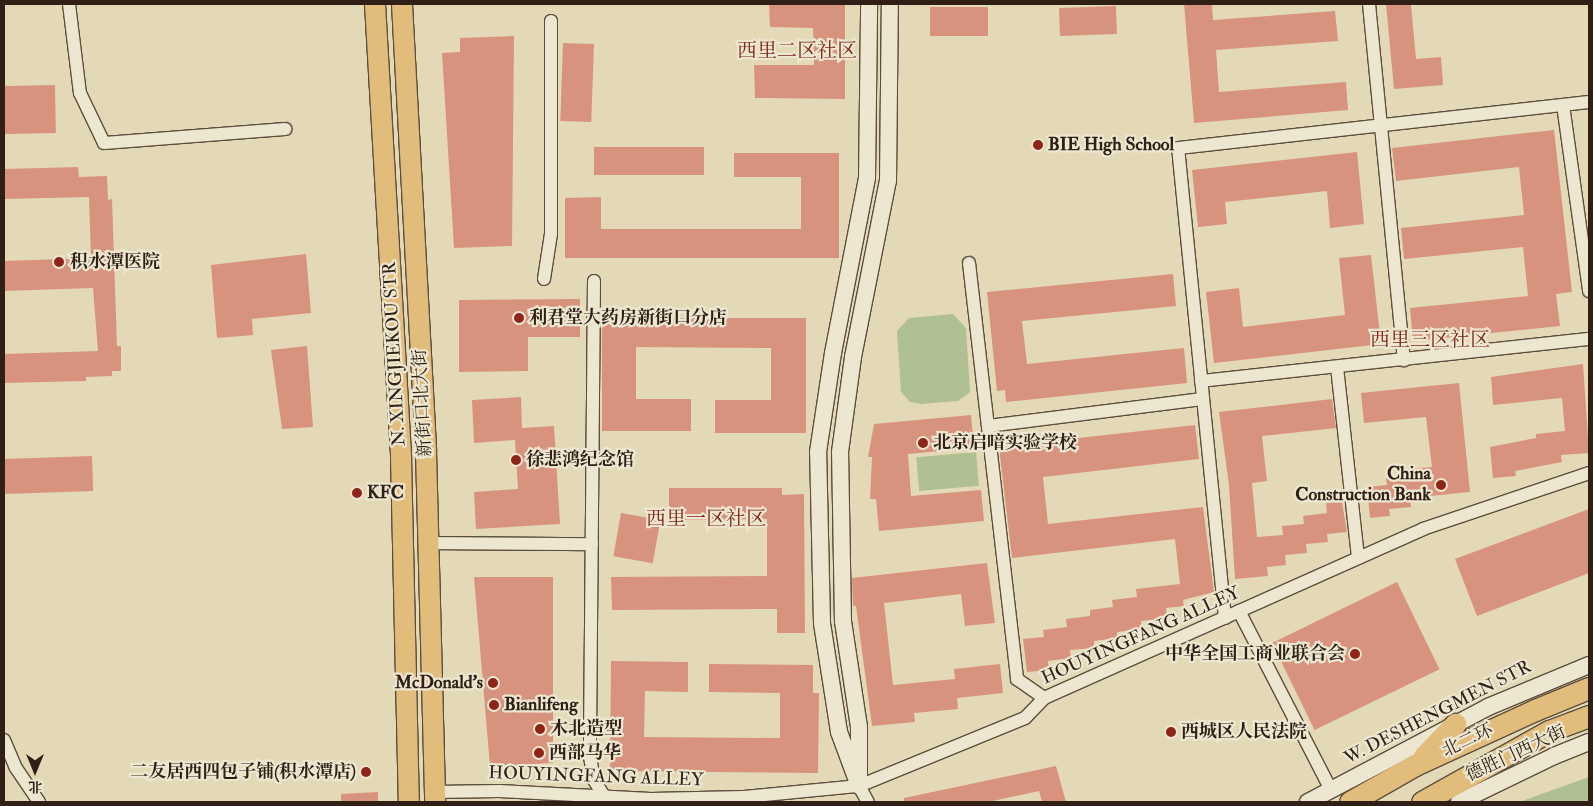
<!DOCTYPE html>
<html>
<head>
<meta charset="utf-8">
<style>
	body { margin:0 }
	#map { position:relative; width:1593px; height:806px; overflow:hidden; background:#e4d9b6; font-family:"IM FELL Double Pica","Noto Serif SC",serif }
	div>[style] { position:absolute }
	.green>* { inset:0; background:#afc092; transform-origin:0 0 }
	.building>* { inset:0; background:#d7937e; transform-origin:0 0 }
	.roads { filter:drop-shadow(1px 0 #5c4e3d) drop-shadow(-1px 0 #5c4e3d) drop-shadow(0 1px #5c4e3d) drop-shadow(0 -1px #5c4e3d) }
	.minor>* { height:12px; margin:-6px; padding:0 6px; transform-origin:6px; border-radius:6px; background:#ede6d0 }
	.tertiary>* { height:16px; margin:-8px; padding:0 8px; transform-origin:8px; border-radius:8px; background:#ede6d0 }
	.primary>* { height:20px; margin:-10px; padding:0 10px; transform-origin:10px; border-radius:10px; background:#e2bc7b }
	.trunk>* { height:21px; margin:-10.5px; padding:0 10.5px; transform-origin:10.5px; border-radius:10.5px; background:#e2bc7b }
	.dots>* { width:14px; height:14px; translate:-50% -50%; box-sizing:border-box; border:2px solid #ede6d0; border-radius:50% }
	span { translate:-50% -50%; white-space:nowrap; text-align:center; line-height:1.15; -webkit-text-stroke:4.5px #ede6d0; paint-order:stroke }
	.poi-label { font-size:18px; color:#2f1f15; font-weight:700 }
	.left { translate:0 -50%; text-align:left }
	.right { translate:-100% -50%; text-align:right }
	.street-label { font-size:18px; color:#2f1f15 }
	.quarter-label { font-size:20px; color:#7a1f14 }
	.frame { position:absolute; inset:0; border:5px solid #2f1f15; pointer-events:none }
	.north { position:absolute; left:10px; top:746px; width:50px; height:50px; -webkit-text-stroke:4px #ede6d0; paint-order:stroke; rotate:180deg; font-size:14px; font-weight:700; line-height:20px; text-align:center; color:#2f1f15 }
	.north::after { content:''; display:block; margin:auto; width:18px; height:22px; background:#2f1f15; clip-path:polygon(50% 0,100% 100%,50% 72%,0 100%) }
</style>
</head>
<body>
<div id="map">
	<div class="green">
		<i style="clip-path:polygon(953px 314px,966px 328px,970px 392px,958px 401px,921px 404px,910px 402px,901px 392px,897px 331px,909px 318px)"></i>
		<i style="left:976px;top:452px;width:34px;height:60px;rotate:85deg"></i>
		<i style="clip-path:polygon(1589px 777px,1589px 802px,1519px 802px)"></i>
	</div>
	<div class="building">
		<i style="clip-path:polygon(769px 4px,845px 4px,845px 99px,755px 98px,754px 65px,814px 65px,813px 28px,770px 27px)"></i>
		<i style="clip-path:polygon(1184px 4px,1212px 4px,1213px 20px,1335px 11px,1338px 41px,1216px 50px,1219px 92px,1346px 82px,1348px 110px,1194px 123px)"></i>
		<i style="clip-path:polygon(1386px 4px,1411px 4px,1416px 59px,1441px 57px,1443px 85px,1394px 89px)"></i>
		<i style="left:1116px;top:6px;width:28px;height:57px;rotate:88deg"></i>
		<i style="left:988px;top:7px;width:29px;height:58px;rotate:90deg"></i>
		<i style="clip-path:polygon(514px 36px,512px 246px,454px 248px,442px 53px,460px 52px,460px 38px)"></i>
		<i style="left:563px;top:43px;width:31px;height:78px;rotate:2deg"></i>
		<i style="left:55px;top:85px;width:48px;height:51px;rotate:89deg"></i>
		<i style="clip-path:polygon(1554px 130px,1572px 292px,1556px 294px,1560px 326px,1413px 341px,1410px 308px,1528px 296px,1523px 247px,1404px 259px,1401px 228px,1524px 215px,1519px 167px,1396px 181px,1392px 148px)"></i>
		<i style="left:704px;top:147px;width:28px;height:110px;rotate:90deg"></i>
		<i style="clip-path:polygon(1357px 152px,1364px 224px,1330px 228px,1327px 191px,1225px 202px,1227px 224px,1198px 227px,1192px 170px)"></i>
		<i style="clip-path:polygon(734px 153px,839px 153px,839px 258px,565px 258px,565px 198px,601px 197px,601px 229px,801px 229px,801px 177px,734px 177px)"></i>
		<i style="clip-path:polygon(78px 167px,79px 177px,107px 176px,108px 200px,112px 199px,117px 346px,121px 346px,121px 371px,112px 371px,112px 376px,86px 377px,86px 381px,4px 383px,4px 354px,98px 351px,93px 288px,4px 291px,4px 261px,91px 258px,89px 197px,4px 199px,4px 169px)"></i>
		<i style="clip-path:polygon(306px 254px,311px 313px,252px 319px,253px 335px,217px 338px,211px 265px)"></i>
		<i style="clip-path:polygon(1371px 255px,1381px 344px,1214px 363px,1206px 292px,1239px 288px,1243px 327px,1345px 315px,1339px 258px)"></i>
		<i style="clip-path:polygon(1173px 274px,1176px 306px,1022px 321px,1027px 364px,1184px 348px,1187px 383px,1006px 402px,1005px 390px,997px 391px,987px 292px)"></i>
		<i style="clip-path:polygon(580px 299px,580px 337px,528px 337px,528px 371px,459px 372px,459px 300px)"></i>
		<i style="clip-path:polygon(602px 318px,806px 318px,806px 433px,715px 433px,715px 400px,771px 400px,771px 348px,636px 347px,636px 399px,691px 399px,691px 431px,602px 431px)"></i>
		<i style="clip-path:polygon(307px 346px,313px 427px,282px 429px,271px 350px)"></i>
		<i style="clip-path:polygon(1583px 364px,1589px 453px,1561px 455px,1562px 462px,1515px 471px,1516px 476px,1493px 478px,1490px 447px,1536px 438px,1536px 434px,1565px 431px,1562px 398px,1493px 405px,1491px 377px)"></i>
		<i style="clip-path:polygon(1459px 383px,1470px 492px,1410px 498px,1411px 507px,1389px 509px,1390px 516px,1370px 518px,1367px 487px,1387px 485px,1386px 478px,1409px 476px,1408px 469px,1432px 467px,1426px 417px,1364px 423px,1361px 393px)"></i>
		<i style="clip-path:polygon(521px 397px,522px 428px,554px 426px,560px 524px,476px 529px,474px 492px,518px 489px,515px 440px,474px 443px,472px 400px)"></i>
		<i style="clip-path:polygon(1332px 399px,1336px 428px,1262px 436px,1267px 481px,1252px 483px,1257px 537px,1283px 535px,1282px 526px,1304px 524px,1303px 516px,1327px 513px,1326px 503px,1342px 502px,1347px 532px,1327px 534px,1328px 542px,1306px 544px,1307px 553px,1285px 555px,1286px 565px,1267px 567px,1268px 576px,1235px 579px,1229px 485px,1219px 412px)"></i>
		<i style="clip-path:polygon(971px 415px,974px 448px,908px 454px,911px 496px,981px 490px,984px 521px,879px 531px,876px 499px,870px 499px,872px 457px,868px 457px,874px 424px)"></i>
		<i style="clip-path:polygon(1195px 425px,1199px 459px,1043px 477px,1048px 524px,1203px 507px,1214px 592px,1183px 600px,1184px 606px,1166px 608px,1167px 618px,1141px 621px,1142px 629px,1117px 632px,1117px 638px,1094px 641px,1094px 648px,1070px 650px,1071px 658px,1048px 661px,1049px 670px,1027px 672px,1023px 639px,1044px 637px,1043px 630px,1067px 627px,1066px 619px,1090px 616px,1090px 610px,1113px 607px,1112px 600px,1137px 597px,1136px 589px,1180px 584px,1175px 539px,1012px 558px,999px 447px)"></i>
		<i style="left:92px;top:456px;width:35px;height:88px;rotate:88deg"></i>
		<i style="clip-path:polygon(669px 488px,782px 488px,782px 495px,804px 494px,805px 633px,777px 633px,777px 609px,612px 610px,611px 577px,767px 576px,767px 519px,669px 520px)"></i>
		<i style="clip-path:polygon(1589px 509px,1589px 573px,1477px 616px,1455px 559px)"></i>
		<i style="left:621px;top:513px;width:40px;height:44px;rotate:10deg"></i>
		<i style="clip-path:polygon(987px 563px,995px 623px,965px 626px,961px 594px,884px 603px,893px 685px,955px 679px,954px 669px,1000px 664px,1003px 693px,957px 698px,958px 709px,914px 713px,915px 722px,872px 726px,856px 606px,853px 606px,852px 578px)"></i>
		<i style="clip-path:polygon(474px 577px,553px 577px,553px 763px,490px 766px)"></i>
		<i style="left:1397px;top:582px;width:97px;height:139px;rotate:64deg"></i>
		<i style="clip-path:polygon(611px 661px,688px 662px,688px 692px,645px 691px,644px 737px,780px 738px,780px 693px,709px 692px,709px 664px,813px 665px,813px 693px,819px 693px,818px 773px,610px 771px)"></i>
		<i style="clip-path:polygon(1056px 766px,1066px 802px,1042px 802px,1039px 791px,988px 802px,904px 802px,904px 798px)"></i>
		<i style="clip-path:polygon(378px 792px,378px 802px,341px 802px,341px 794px)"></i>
	</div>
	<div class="roads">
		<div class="minor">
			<i style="left:69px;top:4px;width:90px;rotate:83deg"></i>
			<i style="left:80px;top:93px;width:55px;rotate:64.4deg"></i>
			<i style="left:104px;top:143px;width:182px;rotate:-4.4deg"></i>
			<i style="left:1369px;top:4px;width:358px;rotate:84.4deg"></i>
			<i style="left:1563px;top:105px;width:188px;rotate:82deg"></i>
			<i style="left:969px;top:263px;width:419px;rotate:83.4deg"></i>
			<i style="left:1017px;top:679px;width:33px;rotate:35deg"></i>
			<i style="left:544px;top:279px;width:46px;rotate:-81.2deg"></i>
			<i style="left:551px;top:234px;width:213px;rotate:-90deg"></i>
			<i style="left:594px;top:281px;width:476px;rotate:90.5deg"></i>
			<i style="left:590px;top:757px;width:23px;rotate:80deg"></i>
			<i style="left:594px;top:780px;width:25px;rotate:58deg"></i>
			<i style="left:1337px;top:367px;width:192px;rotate:83.7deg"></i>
			<i style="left:1201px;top:381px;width:390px;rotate:-6.2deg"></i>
			<i style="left:988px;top:426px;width:216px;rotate:-7.2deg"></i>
			<i style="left:429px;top:543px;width:163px;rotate:0.4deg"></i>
			<i style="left:1239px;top:611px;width:201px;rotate:62.8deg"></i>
			<i style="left:1225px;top:618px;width:472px;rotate:-95.7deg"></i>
			<i style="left:1178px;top:148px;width:414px;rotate:-6.4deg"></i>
			<i style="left:4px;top:740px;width:30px;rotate:67deg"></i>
			<i style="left:16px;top:768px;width:41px;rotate:55.9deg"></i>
			<i style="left:859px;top:786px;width:18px;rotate:61deg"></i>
			<i style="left:434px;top:792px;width:65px;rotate:-0.9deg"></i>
			<i style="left:499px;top:791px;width:152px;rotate:3deg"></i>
			<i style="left:651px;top:799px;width:93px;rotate:-1.2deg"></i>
			<i style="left:744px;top:797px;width:116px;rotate:-5.5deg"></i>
			<i style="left:859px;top:786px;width:179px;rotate:-22.3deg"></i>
			<i style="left:1025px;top:718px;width:28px;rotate:-46deg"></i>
			<i style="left:1044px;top:698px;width:415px;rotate:-24deg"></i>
			<i style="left:1423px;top:529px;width:175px;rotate:-18.6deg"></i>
		</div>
		<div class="tertiary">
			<i style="left:859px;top:776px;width:49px;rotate:-90deg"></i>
			<i style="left:859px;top:727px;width:107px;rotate:-98.6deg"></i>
			<i style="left:843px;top:621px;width:169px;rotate:-91deg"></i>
			<i style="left:840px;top:452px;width:96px;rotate:-82.2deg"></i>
			<i style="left:853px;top:357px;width:179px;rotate:-78.8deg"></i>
			<i style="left:888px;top:181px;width:177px;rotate:-89.4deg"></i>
			<i style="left:859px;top:786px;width:58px;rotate:-110.3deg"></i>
			<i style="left:839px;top:732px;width:110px;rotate:-98.9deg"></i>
			<i style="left:822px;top:623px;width:171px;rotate:-91.3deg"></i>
			<i style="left:818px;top:452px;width:100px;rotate:-81.4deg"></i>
			<i style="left:833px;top:353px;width:178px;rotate:-79deg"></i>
			<i style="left:867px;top:178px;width:174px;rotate:-89.3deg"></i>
			<i style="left:1308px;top:802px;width:204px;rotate:-27.8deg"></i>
			<i style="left:1488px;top:707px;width:109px;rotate:-22.6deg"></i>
			<i style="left:1459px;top:802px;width:106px;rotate:-25.8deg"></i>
			<i style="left:1554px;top:756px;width:38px;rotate:-22deg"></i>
		</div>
		<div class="primary">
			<i style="left:375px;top:4px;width:454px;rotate:86.7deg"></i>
			<i style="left:401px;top:457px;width:345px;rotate:88.7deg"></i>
			<i style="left:402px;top:4px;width:448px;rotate:86.9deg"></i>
			<i style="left:426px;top:451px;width:351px;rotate:88.5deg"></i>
		</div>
		<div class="trunk">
			<i style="left:1424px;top:756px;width:45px;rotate:-45.9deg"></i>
			<i style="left:1350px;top:802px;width:75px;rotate:-29.6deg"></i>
			<i style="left:1415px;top:765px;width:132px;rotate:-24.6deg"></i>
			<i style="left:1535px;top:710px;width:58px;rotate:-22.2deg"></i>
			<i style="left:1422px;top:802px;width:145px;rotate:-29.2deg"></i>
			<i style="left:1549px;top:731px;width:43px;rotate:-20.6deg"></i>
		</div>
	</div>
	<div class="dots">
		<i style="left:1038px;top:145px;background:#8f2418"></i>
		<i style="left:59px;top:262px;background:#8f2418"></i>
		<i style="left:519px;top:318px;background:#8f2418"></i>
		<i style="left:923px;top:443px;background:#8f2418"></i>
		<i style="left:516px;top:460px;background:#8f2418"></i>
		<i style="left:1441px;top:485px;background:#8f2418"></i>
		<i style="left:357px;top:493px;background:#8f2418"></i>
		<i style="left:1355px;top:654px;background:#8f2418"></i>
		<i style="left:493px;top:683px;background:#8f2418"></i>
		<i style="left:494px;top:705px;background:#8f2418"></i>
		<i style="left:540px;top:729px;background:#8f2418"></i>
		<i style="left:1171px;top:732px;background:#8f2418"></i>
		<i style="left:539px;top:753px;background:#8f2418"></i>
		<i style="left:366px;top:772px;background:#8f2418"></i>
	</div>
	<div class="poi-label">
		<span class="left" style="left:1048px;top:145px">BIE High School</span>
		<span class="left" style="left:70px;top:262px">积水潭医院</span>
		<span class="left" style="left:529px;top:318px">利君堂大药房新街口分店</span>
		<span class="left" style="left:933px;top:443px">北京启喑实验学校</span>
		<span class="left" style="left:526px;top:460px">徐悲鸿纪念馆</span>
		<span class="right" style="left:1431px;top:485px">China<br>Construction Bank</span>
		<span class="left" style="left:367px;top:493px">KFC</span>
		<span class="right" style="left:1345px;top:654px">中华全国工商业联合会</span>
		<span class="right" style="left:483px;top:683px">McDonald's</span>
		<span class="left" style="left:504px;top:705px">Bianlifeng</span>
		<span class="left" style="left:550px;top:729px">木北造型</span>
		<span class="left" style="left:1181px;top:732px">西城区人民法院</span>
		<span class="left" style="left:549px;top:753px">西部马华</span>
		<span class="right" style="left:356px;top:772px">二友居西四包子铺(积水潭店)</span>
	</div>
	<div class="street-label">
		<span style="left:395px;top:354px;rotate:-93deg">N. XINGJIEKOU STR</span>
		<span style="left:423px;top:403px;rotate:-93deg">新街口北大街</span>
		<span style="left:1141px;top:636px;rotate:-24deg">HOUYINGFANG ALLEY</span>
		<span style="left:1438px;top:713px;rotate:-27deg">W. DESHENGMEN STR</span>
		<span style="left:1468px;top:741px;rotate:-25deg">北二环</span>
		<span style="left:1516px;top:754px;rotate:-25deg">德胜门西大街</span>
		<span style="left:596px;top:777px;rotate:2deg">HOUYINGFANG ALLEY</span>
	</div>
	<div class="quarter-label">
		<span style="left:797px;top:50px">西里二区社区</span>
		<span style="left:1430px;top:339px">西里三区社区</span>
		<span style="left:706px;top:518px">西里一区社区</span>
	</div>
	<div class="frame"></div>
	<div class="north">北</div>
</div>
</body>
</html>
